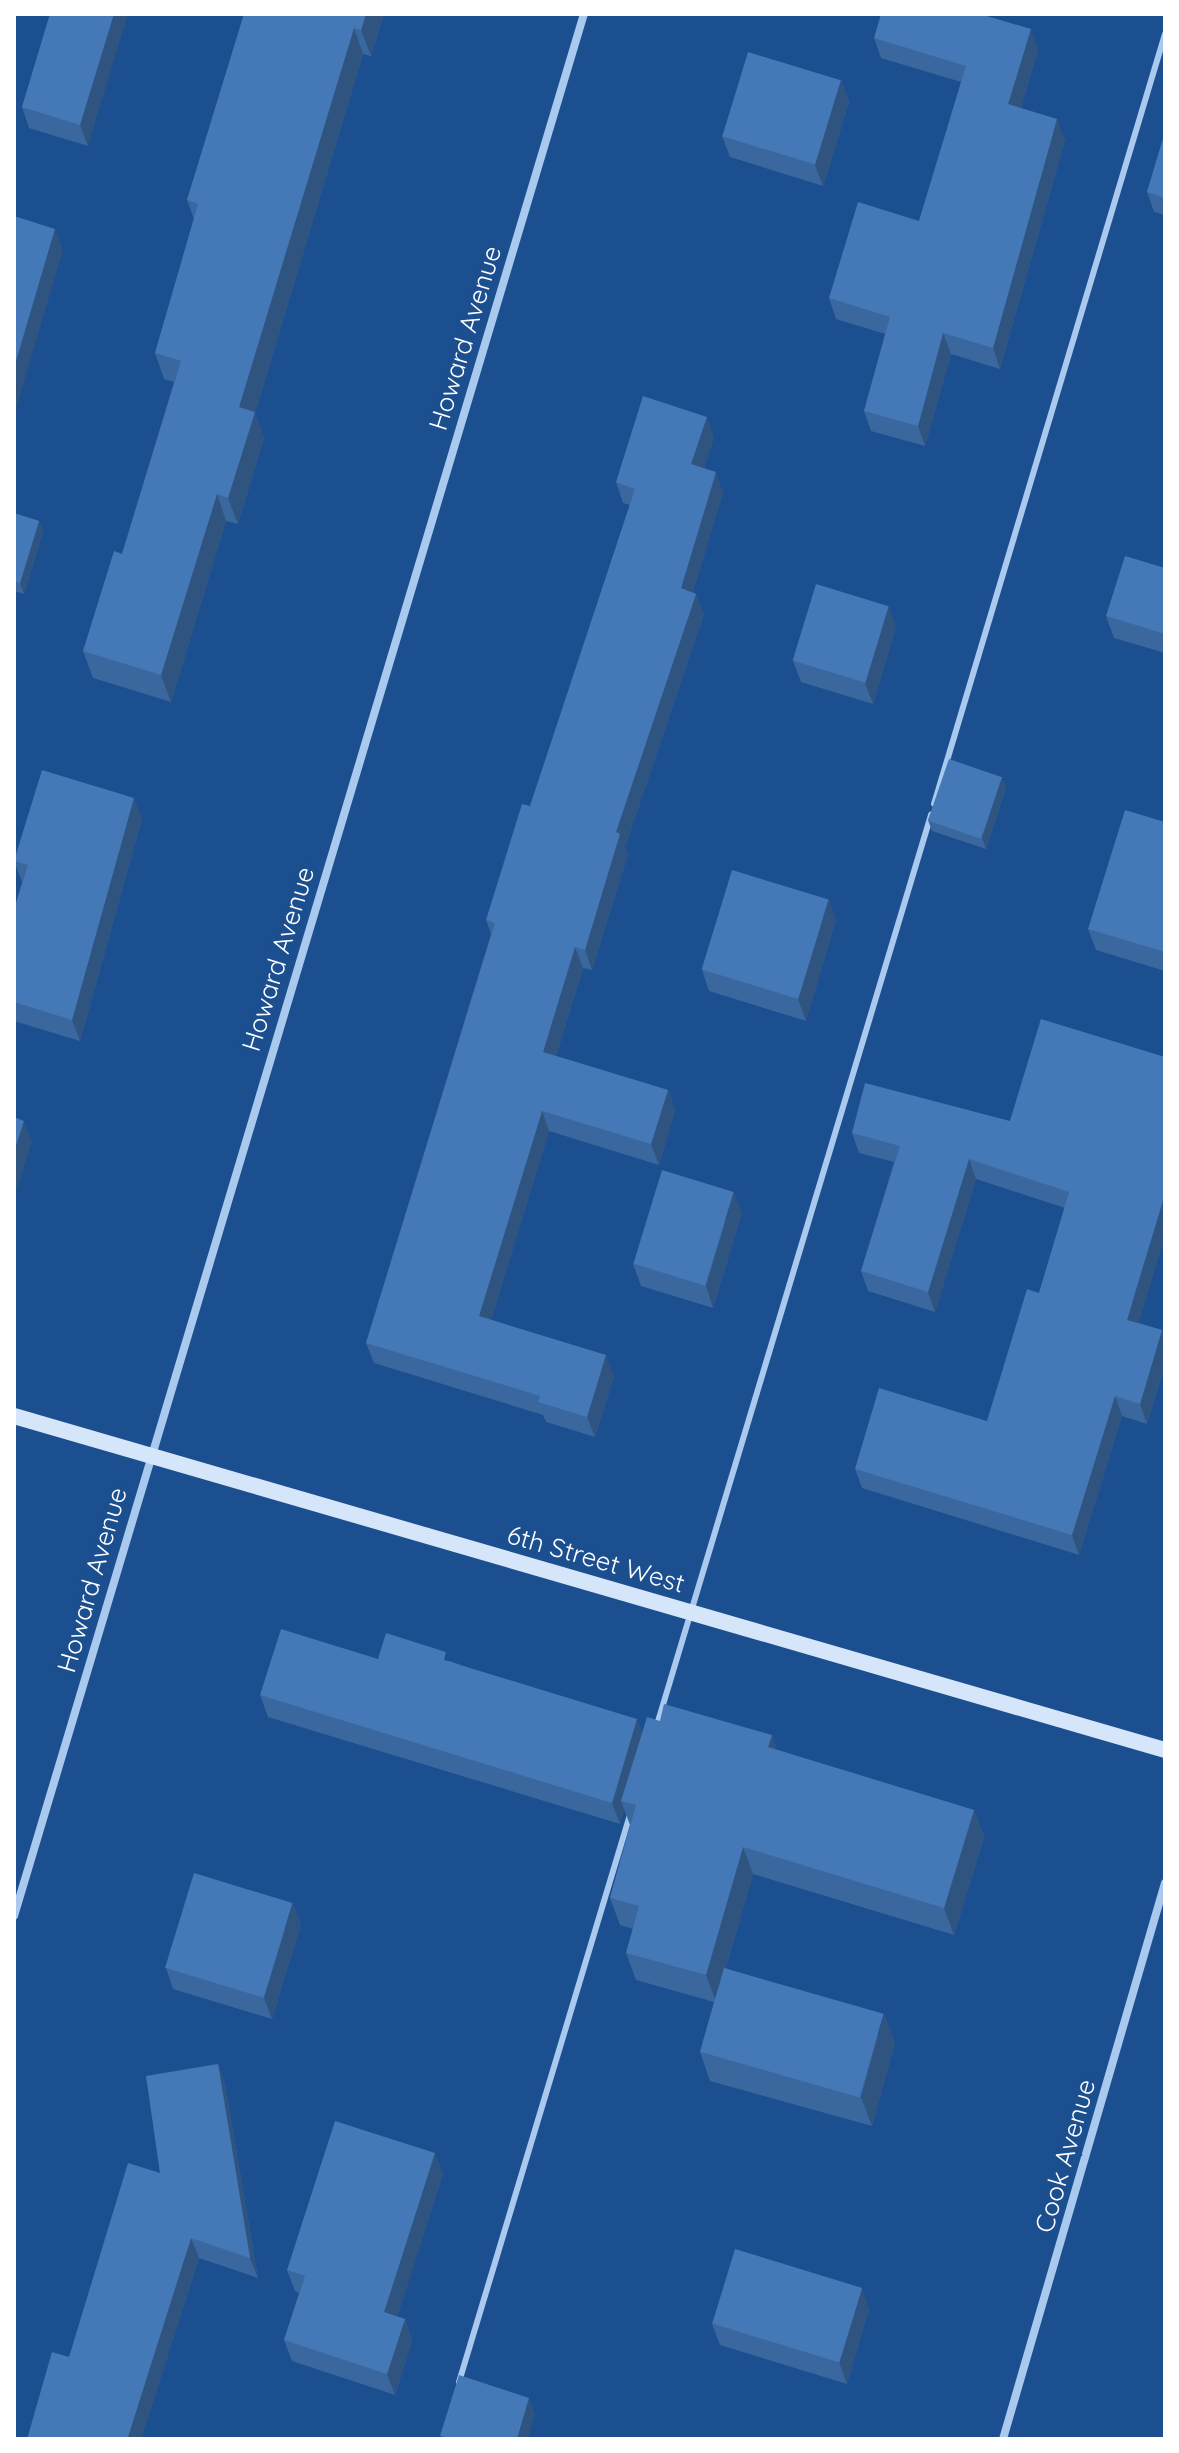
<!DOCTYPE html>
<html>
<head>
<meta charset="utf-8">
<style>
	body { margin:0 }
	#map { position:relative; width:1179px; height:2453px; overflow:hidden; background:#1b4f8f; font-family:Quicksand,sans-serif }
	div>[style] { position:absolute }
	.lane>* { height:6px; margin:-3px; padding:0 3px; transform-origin:3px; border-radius:3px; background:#a9c9ee }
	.street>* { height:8px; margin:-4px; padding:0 4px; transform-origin:4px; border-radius:4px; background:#a9c9ee }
	.secondary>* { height:16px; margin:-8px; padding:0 8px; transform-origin:8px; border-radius:8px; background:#d6e6fa }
	.wall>* { inset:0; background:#3a679d }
	.shaded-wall>* { inset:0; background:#305480 }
	.building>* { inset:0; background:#4478b7; transform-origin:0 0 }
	span { translate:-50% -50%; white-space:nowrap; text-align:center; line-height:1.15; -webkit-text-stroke:8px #1b4f8f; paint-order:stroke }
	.street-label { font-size:26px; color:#fff }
	.frame { position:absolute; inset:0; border:16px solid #fff; pointer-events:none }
</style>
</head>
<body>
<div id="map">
	<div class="lane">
		<i style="left:934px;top:804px;width:804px;rotate:-73.3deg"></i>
		<i style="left:656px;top:1728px;width:954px;rotate:-73.24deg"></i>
		<i style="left:459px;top:2382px;width:592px;rotate:-73.22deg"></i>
	</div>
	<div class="street">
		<i style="left:14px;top:1916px;width:1986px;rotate:-73.32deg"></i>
		<i style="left:1003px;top:2439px;width:579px;rotate:-73.76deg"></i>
	</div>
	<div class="secondary">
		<i style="left:14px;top:1416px;width:1198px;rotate:16.18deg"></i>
	</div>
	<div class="wall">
		<i style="clip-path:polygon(50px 14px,88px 146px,29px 128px,22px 107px)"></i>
		<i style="clip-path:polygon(244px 14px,384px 14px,371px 56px,363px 54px,255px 413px,264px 438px,238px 524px,226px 521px,171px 702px,93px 678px,83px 651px,122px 554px,174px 382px,164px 379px,155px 353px,194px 219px,187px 200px)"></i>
		<i style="clip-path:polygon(874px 38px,1038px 50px,1021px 108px,1065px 140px,1000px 369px,951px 354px,925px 446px,871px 431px,864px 411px,885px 334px,836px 319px,829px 298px,919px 221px,961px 82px,881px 58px)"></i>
		<i style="clip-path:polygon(841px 80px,849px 102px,823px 186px,730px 157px,722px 136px)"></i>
		<i style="clip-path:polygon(1165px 132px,1165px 215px,1154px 212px,1147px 192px)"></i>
		<i style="clip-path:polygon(714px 437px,704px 468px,723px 493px,693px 592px,696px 594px,704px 614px,625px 847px,628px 854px,592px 970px,583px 968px,556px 1056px,668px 1090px,675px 1110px,659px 1165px,549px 1131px,491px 1320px,614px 1376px,595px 1437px,546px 1422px,543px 1415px,374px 1363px,366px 1343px,491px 934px,486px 920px,530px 806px,630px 505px,623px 503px,616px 482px)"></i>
		<i style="clip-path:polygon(14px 513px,39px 521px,43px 532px,24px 594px,14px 591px)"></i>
		<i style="clip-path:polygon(1165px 568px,1165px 653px,1114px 638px,1106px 616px)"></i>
		<i style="clip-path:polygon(896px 627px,873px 704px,801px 682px,793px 661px)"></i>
		<i style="clip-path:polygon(1002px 777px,1006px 788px,986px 849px,932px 831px,928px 820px)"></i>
		<i style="clip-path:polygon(142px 819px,80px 1041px,14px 1021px,14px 910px,22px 882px,14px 861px)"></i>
		<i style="clip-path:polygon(1165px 822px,1165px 971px,1096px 950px,1088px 929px)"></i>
		<i style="clip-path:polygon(836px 920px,806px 1021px,709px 991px,702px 970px)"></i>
		<i style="clip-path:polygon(1041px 1019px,1139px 1323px,1162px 1330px,1165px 1338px,1165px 1365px,1147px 1424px,1122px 1416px,1079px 1555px,862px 1488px,855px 1469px,987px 1421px,1039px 1293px,1065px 1208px,976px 1179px,935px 1312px,868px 1291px,861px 1271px,894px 1162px,859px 1153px,852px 1133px,1010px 1121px)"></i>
		<i style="clip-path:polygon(742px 1213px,713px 1308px,641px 1286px,633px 1264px)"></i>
		<i style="clip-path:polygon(378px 1659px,450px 1661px,642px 1732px,660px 1721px,772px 1735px,777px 1750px,974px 1810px,984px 1837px,954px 1935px,753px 1874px,726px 1968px,895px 2042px,872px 2126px,710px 2081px,700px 2052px,714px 2002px,636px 1980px,626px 1953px,633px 1929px,620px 1925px,610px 1898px,630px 1825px,624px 1809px,620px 1824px,268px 1717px,260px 1695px)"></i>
		<i style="clip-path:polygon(301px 1924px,272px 2019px,173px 1989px,166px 1968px)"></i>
		<i style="clip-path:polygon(218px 2064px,225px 2084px,258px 2278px,199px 2258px,141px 2439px,27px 2439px)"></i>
		<i style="clip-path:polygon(443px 2174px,397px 2317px,405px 2319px,412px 2341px,395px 2395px,292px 2361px,284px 2340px,299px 2293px,295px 2291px,287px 2270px)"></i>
		<i style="clip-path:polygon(869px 2309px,847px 2384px,720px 2345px,712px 2324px)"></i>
	</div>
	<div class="shaded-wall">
		<i style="clip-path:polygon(114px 14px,128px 14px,88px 146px,80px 125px)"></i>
		<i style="clip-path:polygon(366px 14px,384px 14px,371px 56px,361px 30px)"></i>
		<i style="clip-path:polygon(354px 28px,363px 54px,255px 413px,264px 438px,238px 524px,228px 498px,239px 407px)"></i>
		<i style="clip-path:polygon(1031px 29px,1038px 50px,1016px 125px,1008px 104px)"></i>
		<i style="clip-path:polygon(841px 80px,849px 102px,823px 186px,815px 165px)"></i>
		<i style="clip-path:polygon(1057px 119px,1065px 140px,1000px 369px,993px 348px)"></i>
		<i style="clip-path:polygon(55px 229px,63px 250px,14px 416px,14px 368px)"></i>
		<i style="clip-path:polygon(943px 333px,951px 354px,925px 446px,918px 426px)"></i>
		<i style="clip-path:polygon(707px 417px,714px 437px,699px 484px,691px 464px)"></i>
		<i style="clip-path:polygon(716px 472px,723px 493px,688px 609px,681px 588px)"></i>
		<i style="clip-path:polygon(217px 494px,226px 521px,171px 702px,161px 675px)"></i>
		<i style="clip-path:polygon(39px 521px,43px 532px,24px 594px,20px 583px)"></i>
		<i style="clip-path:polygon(696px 594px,704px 614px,625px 847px,628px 854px,592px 970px,585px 950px,616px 832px)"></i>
		<i style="clip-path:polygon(889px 606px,896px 627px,873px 704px,865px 683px)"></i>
		<i style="clip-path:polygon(1002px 777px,1006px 788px,986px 849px,982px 838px)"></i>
		<i style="clip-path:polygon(134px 798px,142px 819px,80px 1041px,72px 1020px)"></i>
		<i style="clip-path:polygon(829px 899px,836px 920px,806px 1021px,798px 999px)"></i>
		<i style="clip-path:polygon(575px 947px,583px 968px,551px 1072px,543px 1052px)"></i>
		<i style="clip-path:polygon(668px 1090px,675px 1110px,659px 1165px,651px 1144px)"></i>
		<i style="clip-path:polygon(542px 1111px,549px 1131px,486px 1337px,479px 1316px)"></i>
		<i style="clip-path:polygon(24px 1121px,32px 1142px,14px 1198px,14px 1152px)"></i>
		<i style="clip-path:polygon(969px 1159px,976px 1179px,935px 1312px,928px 1292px)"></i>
		<i style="clip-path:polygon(734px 1192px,742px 1213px,713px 1308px,706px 1286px)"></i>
		<i style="clip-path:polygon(1165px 1194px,1165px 1237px,1134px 1339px,1127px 1320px)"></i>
		<i style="clip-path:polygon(1162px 1330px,1165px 1338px,1165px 1365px,1147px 1424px,1140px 1404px)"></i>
		<i style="clip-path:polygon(606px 1355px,614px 1376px,595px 1437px,587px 1417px)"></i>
		<i style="clip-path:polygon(1115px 1396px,1122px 1416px,1079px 1555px,1072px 1535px)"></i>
		<i style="clip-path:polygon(637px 1719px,645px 1740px,621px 1801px,624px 1809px,620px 1824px,612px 1803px)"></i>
		<i style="clip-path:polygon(772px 1735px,782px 1762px,768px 1747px)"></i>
		<i style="clip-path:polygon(974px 1810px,984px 1837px,954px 1935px,944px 1908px)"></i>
		<i style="clip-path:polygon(743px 1847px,753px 1874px,716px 2002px,706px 1975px)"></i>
		<i style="clip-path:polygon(293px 1903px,301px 1924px,272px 2019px,264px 1998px)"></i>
		<i style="clip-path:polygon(884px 2013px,895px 2042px,872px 2126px,861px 2097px)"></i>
		<i style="clip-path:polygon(218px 2064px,225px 2084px,258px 2278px,250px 2258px)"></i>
		<i style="clip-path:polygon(435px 2153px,443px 2174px,392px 2334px,384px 2312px)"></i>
		<i style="clip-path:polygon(191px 2238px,199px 2258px,141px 2439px,129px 2439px,128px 2437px)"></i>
		<i style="clip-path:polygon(862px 2288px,869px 2309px,847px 2384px,839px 2362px)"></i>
		<i style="clip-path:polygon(405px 2319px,412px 2341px,395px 2395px,387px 2374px)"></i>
		<i style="clip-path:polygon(529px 2398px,535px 2414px,528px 2439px,517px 2439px)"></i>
	</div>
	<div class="building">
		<i style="clip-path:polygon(50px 14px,114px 14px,80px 125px,22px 107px)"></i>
		<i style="clip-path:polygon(244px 14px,366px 14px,361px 30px,354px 28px,239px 407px,255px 412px,228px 498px,217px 494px,161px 675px,83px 651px,114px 551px,122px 554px,181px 361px,155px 353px,198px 204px,187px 200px)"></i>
		<i style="clip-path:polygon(881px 14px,980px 14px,1031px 29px,1008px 104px,1057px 119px,993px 348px,943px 333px,918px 426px,864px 411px,890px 317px,829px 298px,858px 202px,919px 221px,966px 66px,874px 38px)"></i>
		<i style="left:748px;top:52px;width:97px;height:88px;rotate:17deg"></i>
		<i style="clip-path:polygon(1165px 132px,1165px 198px,1147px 192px)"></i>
		<i style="clip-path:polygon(14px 216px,55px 229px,14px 368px)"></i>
		<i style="clip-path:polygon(643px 396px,707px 417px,691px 464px,716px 472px,681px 588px,696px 594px,616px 832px,620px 834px,585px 950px,575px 947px,543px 1052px,668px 1090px,651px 1144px,542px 1111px,479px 1316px,606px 1355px,587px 1417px,538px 1402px,540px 1396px,366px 1343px,495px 923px,486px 920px,522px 804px,530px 806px,635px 489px,616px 482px)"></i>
		<i style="clip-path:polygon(14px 513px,39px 521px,20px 583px,14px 581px)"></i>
		<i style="clip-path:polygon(1125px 556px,1165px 568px,1165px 634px,1106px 616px)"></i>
		<i style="left:816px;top:584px;width:76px;height:80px;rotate:17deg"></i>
		<i style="left:949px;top:759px;width:56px;height:65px;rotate:19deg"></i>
		<i style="clip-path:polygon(42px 770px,134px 798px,72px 1020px,14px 1002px,14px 910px,28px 865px,14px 861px)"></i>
		<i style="clip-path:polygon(1125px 810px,1165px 822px,1165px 952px,1088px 929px)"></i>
		<i style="left:732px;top:870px;width:101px;height:104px;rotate:17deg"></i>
		<i style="clip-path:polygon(1041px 1019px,1165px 1057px,1165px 1194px,1127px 1320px,1162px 1330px,1140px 1404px,1115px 1396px,1072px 1535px,855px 1469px,879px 1388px,987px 1421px,1027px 1289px,1039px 1293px,1069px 1192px,969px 1159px,928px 1292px,861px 1271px,900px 1146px,852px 1133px,865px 1083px,1010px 1121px)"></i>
		<i style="clip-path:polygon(14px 1117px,24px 1121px,14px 1152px)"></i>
		<i style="left:662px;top:1170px;width:75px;height:98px;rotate:17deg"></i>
		<i style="clip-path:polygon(281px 1629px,378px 1659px,386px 1633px,446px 1652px,444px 1660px,637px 1719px,612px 1803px,260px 1695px)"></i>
		<i style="clip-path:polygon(664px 1704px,772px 1735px,768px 1747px,974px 1810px,944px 1908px,743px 1847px,706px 1975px,626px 1953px,639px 1906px,610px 1898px,636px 1805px,621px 1801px,647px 1717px,660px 1721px)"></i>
		<i style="left:194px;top:1873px;width:103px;height:99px;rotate:17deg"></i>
		<i style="left:724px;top:1968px;width:166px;height:87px;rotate:16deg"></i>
		<i style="clip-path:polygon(218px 2064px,250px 2258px,191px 2238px,128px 2437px,135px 2439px,27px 2439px,52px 2352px,69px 2357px,128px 2163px,160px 2173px,146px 2076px)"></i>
		<i style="clip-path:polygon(335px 2121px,435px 2153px,384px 2312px,405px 2319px,387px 2374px,284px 2340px,305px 2276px,287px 2270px)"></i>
		<i style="left:735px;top:2249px;width:133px;height:78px;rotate:17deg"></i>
		<i style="clip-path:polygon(459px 2375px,529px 2398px,517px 2439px,443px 2439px,444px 2437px,440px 2436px)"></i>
	</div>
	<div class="street-label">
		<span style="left:465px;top:338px;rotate:-73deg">Howard Avenue</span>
		<span style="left:278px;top:959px;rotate:-73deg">Howard Avenue</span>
		<span style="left:596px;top:1559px;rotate:16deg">6th Street West</span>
		<span style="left:92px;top:1580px;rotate:-74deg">Howard Avenue</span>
		<span style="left:1065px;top:2156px;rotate:-74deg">Cook Avenue</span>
	</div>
	<div class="frame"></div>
</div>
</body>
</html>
